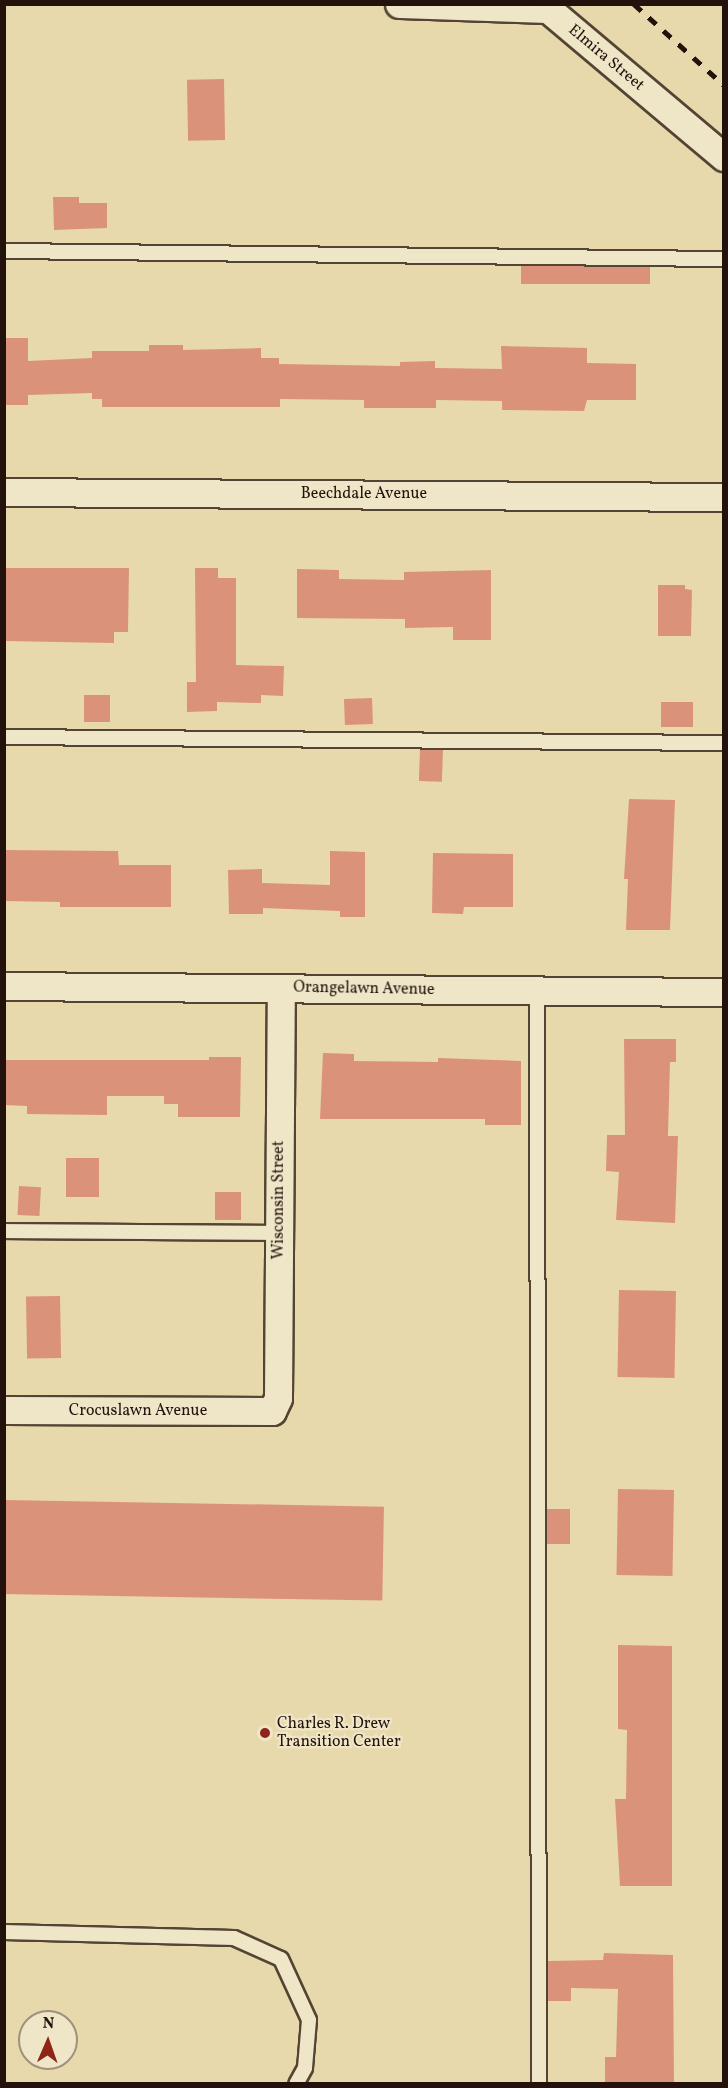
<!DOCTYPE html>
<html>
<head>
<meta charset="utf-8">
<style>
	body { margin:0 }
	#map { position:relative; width:728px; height:2088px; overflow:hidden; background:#e7d9ab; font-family:Vollkorn,serif }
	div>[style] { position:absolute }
	.building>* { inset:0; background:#db927a; transform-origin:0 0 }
	.roads { filter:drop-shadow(2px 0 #534433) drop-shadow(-2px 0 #534433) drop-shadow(0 2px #534433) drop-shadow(0 -2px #534433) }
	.service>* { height:14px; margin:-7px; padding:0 7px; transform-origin:7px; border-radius:7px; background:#efe6c8 }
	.minor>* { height:27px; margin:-13.5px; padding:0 13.5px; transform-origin:13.5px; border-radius:13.5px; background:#efe6c8 }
	.rail>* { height:4.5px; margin-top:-2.25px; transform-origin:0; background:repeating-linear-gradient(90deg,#22120b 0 10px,transparent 0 20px) }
	.dots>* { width:16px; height:16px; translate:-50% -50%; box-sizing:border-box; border:3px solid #efe6c8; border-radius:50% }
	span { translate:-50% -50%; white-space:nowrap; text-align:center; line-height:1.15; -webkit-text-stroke:4.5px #efe6c8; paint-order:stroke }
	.street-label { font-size:16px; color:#22120b }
	.poi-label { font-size:16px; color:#22120b }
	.left { translate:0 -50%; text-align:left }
	.frame { position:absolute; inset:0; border:6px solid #22120b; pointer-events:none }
	.north { position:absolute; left:18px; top:2010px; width:60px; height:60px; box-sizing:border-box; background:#efe6c8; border:2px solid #9d917c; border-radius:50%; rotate:2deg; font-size:16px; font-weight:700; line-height:24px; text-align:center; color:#22120b }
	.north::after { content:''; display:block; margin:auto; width:21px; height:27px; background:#8f2418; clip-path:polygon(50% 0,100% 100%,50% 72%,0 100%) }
</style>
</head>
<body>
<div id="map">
	<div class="building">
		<i style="left:224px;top:79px;width:61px;height:37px;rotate:89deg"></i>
		<i style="clip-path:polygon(53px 197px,79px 197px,79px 203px,107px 203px,107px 228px,54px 230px)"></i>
		<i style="left:521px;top:266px;width:129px;height:18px"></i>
		<i style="clip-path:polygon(4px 338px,28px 338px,28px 361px,92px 358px,92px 351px,149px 351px,149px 345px,183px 345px,183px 350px,261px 348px,261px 358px,279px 358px,279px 364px,400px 366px,400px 362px,435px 361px,435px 368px,502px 369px,501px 346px,587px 348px,587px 363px,636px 364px,636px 400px,587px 400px,584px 411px,502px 410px,502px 401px,436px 400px,436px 408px,364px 408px,364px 400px,280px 399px,280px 407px,102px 407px,102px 399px,92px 399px,92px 393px,28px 395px,28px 405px,4px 405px)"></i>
		<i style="clip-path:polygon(4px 568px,129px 568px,128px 632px,114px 632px,114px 643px,4px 641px)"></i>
		<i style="clip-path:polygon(195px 568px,218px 568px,218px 578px,236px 578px,236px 665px,284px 666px,283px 696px,261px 695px,261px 703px,217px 702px,217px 711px,187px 712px,187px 682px,196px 682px)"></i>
		<i style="clip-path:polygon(297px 569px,339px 570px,339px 579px,404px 580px,404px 572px,491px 570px,491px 640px,453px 640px,453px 627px,405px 628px,405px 619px,297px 618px)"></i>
		<i style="clip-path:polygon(658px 585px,685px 585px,685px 589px,692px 590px,691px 636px,658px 636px)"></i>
		<i style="left:84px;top:695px;width:26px;height:27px"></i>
		<i style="left:372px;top:698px;width:26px;height:28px;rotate:88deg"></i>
		<i style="left:661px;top:702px;width:32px;height:25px"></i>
		<i style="left:420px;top:749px;width:23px;height:32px;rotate:2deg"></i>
		<i style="clip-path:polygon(629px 799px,675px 800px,670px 930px,626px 930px,628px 879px,624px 879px)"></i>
		<i style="clip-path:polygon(4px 850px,118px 851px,119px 865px,171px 865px,171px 907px,60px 907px,60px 902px,4px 901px)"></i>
		<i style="clip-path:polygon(330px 851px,365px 852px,365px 917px,340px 917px,340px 911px,263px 908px,263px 914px,229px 914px,228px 870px,262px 869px,262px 883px,330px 885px)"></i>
		<i style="clip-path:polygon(433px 853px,513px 854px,513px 907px,464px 907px,463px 914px,432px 913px)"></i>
		<i style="clip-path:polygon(624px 1039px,676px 1039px,676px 1062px,670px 1062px,668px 1136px,678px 1136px,675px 1223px,616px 1220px,619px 1172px,606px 1171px,607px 1135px,625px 1135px)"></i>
		<i style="clip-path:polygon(323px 1053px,354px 1054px,354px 1061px,438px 1062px,438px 1058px,521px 1061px,521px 1125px,485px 1125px,485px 1119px,320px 1119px)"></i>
		<i style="clip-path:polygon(209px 1057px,241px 1057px,240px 1117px,178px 1117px,178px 1104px,164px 1104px,164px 1096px,107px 1096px,107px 1115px,27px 1114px,27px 1106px,4px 1105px,4px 1060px,209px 1060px)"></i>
		<i style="left:66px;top:1158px;width:33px;height:39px"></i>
		<i style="left:19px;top:1186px;width:22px;height:29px;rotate:3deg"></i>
		<i style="left:215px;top:1192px;width:26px;height:28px"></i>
		<i style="left:619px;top:1290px;width:57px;height:87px;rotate:1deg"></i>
		<i style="left:60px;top:1296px;width:62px;height:34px;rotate:89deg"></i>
		<i style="left:618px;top:1489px;width:56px;height:86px;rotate:1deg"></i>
		<i style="left:4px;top:1500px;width:380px;height:94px;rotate:1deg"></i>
		<i style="left:547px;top:1509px;width:23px;height:35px"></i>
		<i style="clip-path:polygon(618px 1645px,672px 1646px,672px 1886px,620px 1886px,615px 1799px,626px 1799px,627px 1730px,618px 1729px)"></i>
		<i style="clip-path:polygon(604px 1953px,673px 1955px,674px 2084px,605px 2084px,605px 2057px,616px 2057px,618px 1989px,571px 1988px,571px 2001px,548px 2001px,548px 1961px,603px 1960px)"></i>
	</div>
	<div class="roads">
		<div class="service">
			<i style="left:4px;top:251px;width:720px;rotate:0.64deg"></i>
			<i style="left:4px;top:737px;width:720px;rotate:0.48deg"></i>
			<i style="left:537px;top:990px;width:1094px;rotate:89.9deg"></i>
			<i style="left:4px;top:1231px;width:274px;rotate:0.4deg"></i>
			<i style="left:4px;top:1932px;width:230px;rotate:1.5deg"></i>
			<i style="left:234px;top:1938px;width:51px;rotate:24.1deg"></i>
			<i style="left:281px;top:1959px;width:67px;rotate:65.3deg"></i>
			<i style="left:309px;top:2020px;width:48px;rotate:94.8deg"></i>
			<i style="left:305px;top:2068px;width:18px;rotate:119deg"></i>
		</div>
		<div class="minor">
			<i style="left:399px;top:4px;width:149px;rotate:1.9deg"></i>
			<i style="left:548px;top:9px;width:230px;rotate:40.1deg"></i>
			<i style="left:4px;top:492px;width:720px;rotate:0.4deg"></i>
			<i style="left:4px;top:986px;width:720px;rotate:0.48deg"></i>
			<i style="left:4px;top:1410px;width:268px;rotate:0.2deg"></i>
			<i style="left:272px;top:1411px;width:14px;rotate:-65deg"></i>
			<i style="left:278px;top:1398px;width:410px;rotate:-89.6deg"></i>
		</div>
	</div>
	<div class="rail">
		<i style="left:634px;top:4px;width:121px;rotate:42deg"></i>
	</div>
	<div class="dots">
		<i style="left:265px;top:1733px;background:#8f2418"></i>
	</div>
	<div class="street-label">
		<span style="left:606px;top:58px;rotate:40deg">Elmira Street</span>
		<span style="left:364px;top:494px">Beechdale Avenue</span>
		<span style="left:364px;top:989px;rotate:1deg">Orangelawn Avenue</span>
		<span style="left:279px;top:1200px;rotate:-90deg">Wisconsin Street</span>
		<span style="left:138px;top:1411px">Crocuslawn Avenue</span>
	</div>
	<div class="poi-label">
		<span class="left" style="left:277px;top:1733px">Charles R. Drew<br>Transition Center</span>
	</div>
	<div class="frame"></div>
	<div class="north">N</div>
</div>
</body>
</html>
